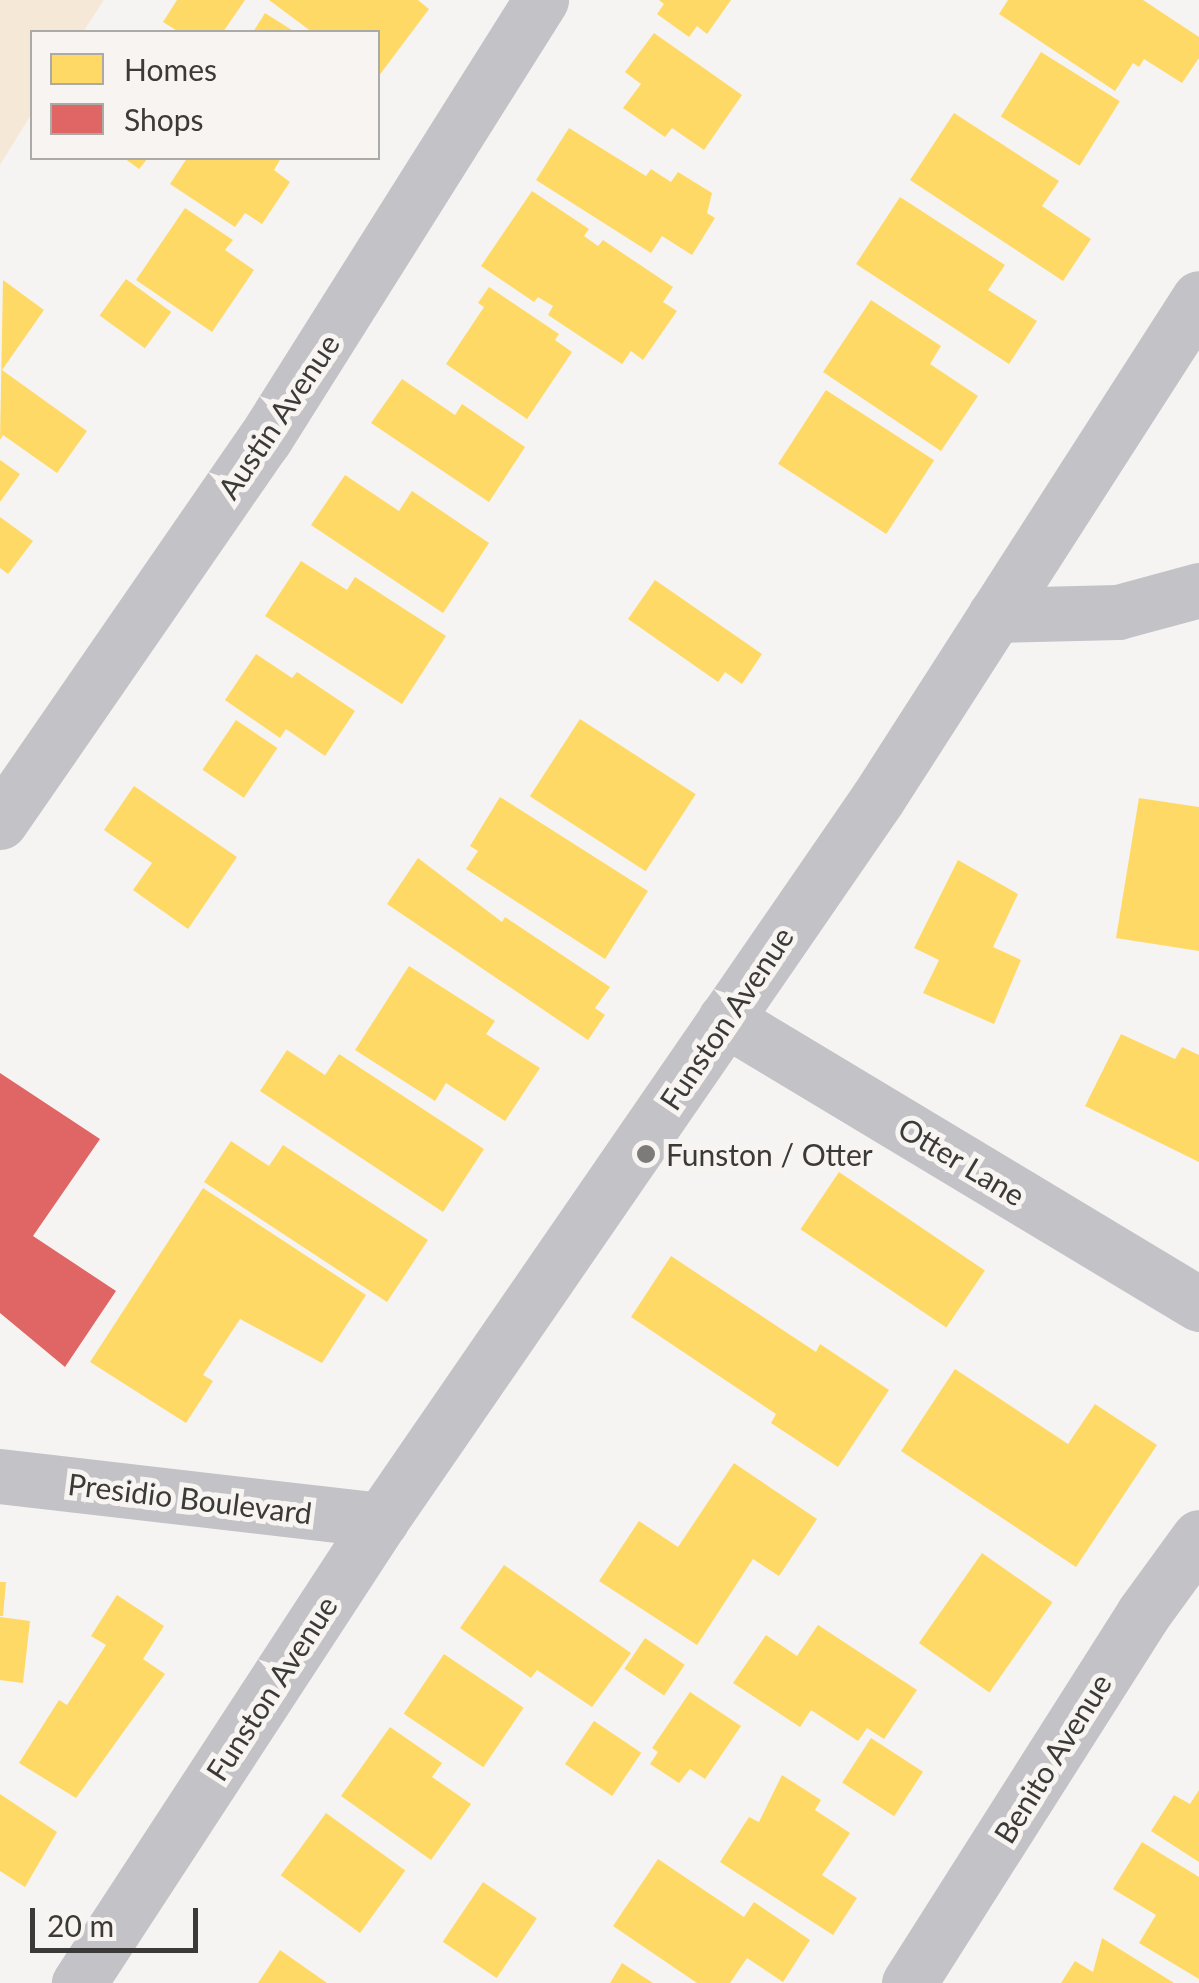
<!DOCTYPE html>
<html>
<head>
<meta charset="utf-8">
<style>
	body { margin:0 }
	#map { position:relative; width:1199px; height:1983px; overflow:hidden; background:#f6f4f2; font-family:Lato,sans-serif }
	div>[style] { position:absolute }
	.green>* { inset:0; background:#f5e8d6 }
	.homes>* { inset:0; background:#ffd966; transform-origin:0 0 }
	.shops>* { inset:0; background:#e06666 }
	.minor>* { height:55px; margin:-27.5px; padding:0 27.5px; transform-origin:27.5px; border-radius:27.5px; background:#c2c2c7 }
	.tertiary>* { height:55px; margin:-27.5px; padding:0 27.5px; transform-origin:27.5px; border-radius:27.5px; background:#c2c2c7 }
	.dots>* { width:28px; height:28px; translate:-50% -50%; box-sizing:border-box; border:5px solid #f7f4f1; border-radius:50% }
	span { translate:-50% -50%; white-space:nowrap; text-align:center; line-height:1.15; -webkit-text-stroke:10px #f7f4f1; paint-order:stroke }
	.street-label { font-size:30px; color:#3b3a38 }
	.poi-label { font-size:30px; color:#3b3a38 }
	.left { translate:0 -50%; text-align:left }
	.legend { position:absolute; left:30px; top:30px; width:350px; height:130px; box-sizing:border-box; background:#f7f4f1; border:2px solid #acaaa7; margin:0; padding:12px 18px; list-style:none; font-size:30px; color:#3b3a38 }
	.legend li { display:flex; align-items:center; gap:20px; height:50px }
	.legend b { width:50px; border:2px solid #acaaa7 }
	.scale { position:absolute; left:30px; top:1908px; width:168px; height:45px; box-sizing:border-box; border:5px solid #3b3a38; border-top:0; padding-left:12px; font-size:30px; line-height:35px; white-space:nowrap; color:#3b3a38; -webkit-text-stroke:8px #f7f4f1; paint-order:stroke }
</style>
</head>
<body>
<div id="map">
	<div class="green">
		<i style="clip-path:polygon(0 0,104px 0,83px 32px,32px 32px,32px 113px,0 165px)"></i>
	</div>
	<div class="homes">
		<i style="clip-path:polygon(177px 0,245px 0,223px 32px,179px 32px,163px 22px)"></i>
		<i style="clip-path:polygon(269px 0,418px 0,429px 9px,378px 77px,378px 32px,312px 32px)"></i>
		<i style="clip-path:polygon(659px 0,731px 0,707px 34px,697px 26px,689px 37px,657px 14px,664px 4px)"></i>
		<i style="clip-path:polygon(1008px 0,1143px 0,1199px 37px,1199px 58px,1182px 83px,1144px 59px,1139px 67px,1133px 63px,1115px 91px,999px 14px)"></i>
		<i style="clip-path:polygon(265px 13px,295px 32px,253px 32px)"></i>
		<i style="clip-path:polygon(654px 33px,742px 95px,704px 150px,672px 128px,665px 137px,623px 108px,641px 84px,625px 72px)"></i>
		<i style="left:1041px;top:52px;width:93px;height:76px;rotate:32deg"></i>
		<i style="clip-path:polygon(954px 113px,1059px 181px,1042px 206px,1091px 239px,1063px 281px,910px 180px)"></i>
		<i style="clip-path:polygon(569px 128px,646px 176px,651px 169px,671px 182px,678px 172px,712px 193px,707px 213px,715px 218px,692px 255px,662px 236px,651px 253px,536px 180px)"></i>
		<i style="clip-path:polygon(124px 158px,148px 158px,139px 169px)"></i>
		<i style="clip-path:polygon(187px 158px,281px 158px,274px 170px,290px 182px,262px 224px,245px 213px,235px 227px,170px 184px)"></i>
		<i style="clip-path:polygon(532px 191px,589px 229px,584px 236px,598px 246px,603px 240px,673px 287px,663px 302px,677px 311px,643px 360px,631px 351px,622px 364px,548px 315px,553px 306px,538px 297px,534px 302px,481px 266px)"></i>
		<i style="clip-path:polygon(900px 197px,1005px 265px,988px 290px,1037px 321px,1009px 364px,856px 264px)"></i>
		<i style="clip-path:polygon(185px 208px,233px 240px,225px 250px,254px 270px,212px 332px,136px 280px)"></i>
		<i style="left:126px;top:279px;width:56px;height:45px;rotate:36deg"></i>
		<i style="clip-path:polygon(3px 280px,44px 310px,2px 370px,87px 431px,57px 473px,3px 435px,0 440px)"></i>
		<i style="clip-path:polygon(489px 287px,559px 334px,555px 340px,572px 352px,527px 419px,446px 364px,484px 307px,478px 303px)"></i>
		<i style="clip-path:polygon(871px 300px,941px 346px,930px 364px,978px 396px,941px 451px,823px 372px)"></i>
		<i style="clip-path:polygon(402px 379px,455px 415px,462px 404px,525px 447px,489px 502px,371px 423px)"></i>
		<i style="left:826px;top:390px;width:129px;height:88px;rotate:33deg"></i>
		<i style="clip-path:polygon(0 460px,20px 474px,0 502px)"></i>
		<i style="clip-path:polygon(345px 475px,399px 511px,412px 491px,489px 543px,443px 613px,311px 525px)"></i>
		<i style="clip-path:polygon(0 517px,33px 541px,8px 574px,0 568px)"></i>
		<i style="clip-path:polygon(301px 561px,347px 590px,355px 577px,446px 636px,402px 704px,265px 616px)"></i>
		<i style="clip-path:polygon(655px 580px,762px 654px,742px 684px,725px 672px,718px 682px,628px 619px)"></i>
		<i style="clip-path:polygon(256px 654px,292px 678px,297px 672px,355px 711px,325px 756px,286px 729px,280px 738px,225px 700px)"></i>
		<i style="left:580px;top:719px;width:138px;height:92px;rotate:33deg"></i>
		<i style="left:236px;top:720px;width:50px;height:60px;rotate:34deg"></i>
		<i style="clip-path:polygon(134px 786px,237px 857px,188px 929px,133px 890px,152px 863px,104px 830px)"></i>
		<i style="clip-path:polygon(500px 797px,648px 891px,605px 959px,466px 869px,478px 851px,470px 846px)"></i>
		<i style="clip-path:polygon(1139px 798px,1199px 807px,1199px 951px,1116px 938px)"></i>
		<i style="clip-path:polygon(418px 858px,502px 922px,505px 917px,610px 987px,595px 1008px,605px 1015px,588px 1040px,387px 904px)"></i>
		<i style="clip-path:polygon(958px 860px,1018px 894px,993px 947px,1021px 960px,994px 1024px,923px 993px,939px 960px,914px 948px)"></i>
		<i style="clip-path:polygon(409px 966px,495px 1021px,486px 1034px,540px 1068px,505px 1121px,446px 1083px,435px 1101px,355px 1050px)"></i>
		<i style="clip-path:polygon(1121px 1034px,1175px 1059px,1182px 1047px,1199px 1055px,1199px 1162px,1085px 1106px)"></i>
		<i style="clip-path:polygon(287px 1050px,325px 1075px,339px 1054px,484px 1149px,443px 1212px,260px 1091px)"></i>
		<i style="clip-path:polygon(231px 1141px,269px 1166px,283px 1145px,428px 1240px,387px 1302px,204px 1182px)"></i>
		<i style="left:839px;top:1172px;width:176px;height:69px;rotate:34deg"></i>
		<i style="clip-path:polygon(203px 1188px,366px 1295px,322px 1363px,240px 1319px,203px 1375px,213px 1381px,186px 1423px,90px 1362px)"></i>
		<i style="clip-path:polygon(671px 1256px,816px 1352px,820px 1344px,889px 1390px,838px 1467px,771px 1423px,776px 1414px,631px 1317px)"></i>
		<i style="clip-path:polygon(955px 1369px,1068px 1444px,1095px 1404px,1157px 1445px,1076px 1567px,901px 1451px)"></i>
		<i style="clip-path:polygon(734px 1463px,817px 1519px,779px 1576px,753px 1559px,697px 1645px,599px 1581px,639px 1521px,678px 1547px)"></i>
		<i style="left:982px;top:1553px;width:86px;height:110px;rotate:35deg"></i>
		<i style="clip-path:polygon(504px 1565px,631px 1653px,592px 1707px,537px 1670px,531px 1678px,460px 1628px)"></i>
		<i style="clip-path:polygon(0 1582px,6px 1582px,3px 1616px,0 1616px)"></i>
		<i style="clip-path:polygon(117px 1595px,164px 1626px,143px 1659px,165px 1674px,76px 1798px,19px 1763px,59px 1700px,67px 1705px,106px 1645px,91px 1636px)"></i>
		<i style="clip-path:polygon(0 1617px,30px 1621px,23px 1683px,0 1680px)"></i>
		<i style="clip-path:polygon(818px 1625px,917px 1690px,884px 1739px,867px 1728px,858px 1741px,811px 1710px,800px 1727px,733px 1683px,766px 1635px,797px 1656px)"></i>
		<i style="left:645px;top:1638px;width:48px;height:37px;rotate:34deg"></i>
		<i style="left:444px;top:1654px;width:96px;height:72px;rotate:34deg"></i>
		<i style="clip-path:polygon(690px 1692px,741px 1726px,705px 1779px,690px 1769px,679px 1783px,650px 1764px,658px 1752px,652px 1748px)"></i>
		<i style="left:594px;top:1721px;width:57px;height:52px;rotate:34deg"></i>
		<i style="clip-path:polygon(390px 1727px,442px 1763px,432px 1777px,471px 1804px,431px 1860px,341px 1796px)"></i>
		<i style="left:871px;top:1738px;width:62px;height:53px;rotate:33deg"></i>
		<i style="clip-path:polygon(782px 1775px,821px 1800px,815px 1810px,850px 1833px,822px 1875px,857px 1898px,833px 1935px,720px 1862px,749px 1817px,759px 1822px)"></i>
		<i style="clip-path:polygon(1199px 1790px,1199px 1862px,1151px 1831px,1174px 1795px,1190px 1804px)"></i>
		<i style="clip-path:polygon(0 1794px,57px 1832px,25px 1887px,0 1871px)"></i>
		<i style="left:326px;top:1813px;width:98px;height:77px;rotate:36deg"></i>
		<i style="clip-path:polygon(1142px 1842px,1199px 1877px,1199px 1979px,1139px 1943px,1156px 1915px,1113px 1889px)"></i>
		<i style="clip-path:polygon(658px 1859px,744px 1917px,754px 1902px,810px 1940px,783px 1982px,747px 1958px,730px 1983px,697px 1983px,613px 1926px)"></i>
		<i style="left:483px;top:1882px;width:65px;height:72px;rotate:34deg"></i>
		<i style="clip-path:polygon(1102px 1938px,1174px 1983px,1061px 1983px,1075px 1961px,1093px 1972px)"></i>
		<i style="clip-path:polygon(280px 1950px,327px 1983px,258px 1983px)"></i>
		<i style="clip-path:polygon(622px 1963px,653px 1983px,610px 1983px)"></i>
	</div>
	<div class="shops">
		<i style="clip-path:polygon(0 1073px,100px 1139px,33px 1236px,116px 1291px,65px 1367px,0 1313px)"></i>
	</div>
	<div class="minor">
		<i style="left:995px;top:615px;width:123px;rotate:-1.4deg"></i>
		<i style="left:1118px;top:612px;width:84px;rotate:-15.2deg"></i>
		<i style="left:0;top:822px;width:464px;rotate:-55.4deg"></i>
		<i style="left:264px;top:440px;width:520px;rotate:-57.81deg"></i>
		<i style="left:725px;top:1019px;width:553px;rotate:31.02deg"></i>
		<i style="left:381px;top:1520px;width:877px;rotate:-55.46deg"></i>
		<i style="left:878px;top:798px;width:594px;rotate:-57.3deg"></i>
		<i style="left:909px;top:1983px;width:437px;rotate:-57.6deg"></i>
		<i style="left:1143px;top:1614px;width:95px;rotate:-54deg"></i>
	</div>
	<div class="tertiary">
		<i style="left:0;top:1476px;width:384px;rotate:6.6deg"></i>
		<i style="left:381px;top:1520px;width:553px;rotate:123.12deg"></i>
	</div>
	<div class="dots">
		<i style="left:646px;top:1154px;background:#7c7b79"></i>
	</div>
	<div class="street-label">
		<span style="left:278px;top:416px;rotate:-56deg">Austin Avenue</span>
		<span style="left:726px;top:1018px;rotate:-56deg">Funston Avenue</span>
		<span style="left:962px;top:1161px;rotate:31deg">Otter Lane</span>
		<span style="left:190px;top:1498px;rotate:7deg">Presidio Boulevard</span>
		<span style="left:271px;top:1688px;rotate:-57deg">Funston Avenue</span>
		<span style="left:1052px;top:1758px;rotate:-58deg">Benito Avenue</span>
	</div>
	<div class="poi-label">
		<span class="left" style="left:666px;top:1154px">Funston / Otter</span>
	</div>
	<ul class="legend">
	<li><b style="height:28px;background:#ffd966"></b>Homes</li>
	<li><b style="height:28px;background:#e06666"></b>Shops</li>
	</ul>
	<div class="scale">20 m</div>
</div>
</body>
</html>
